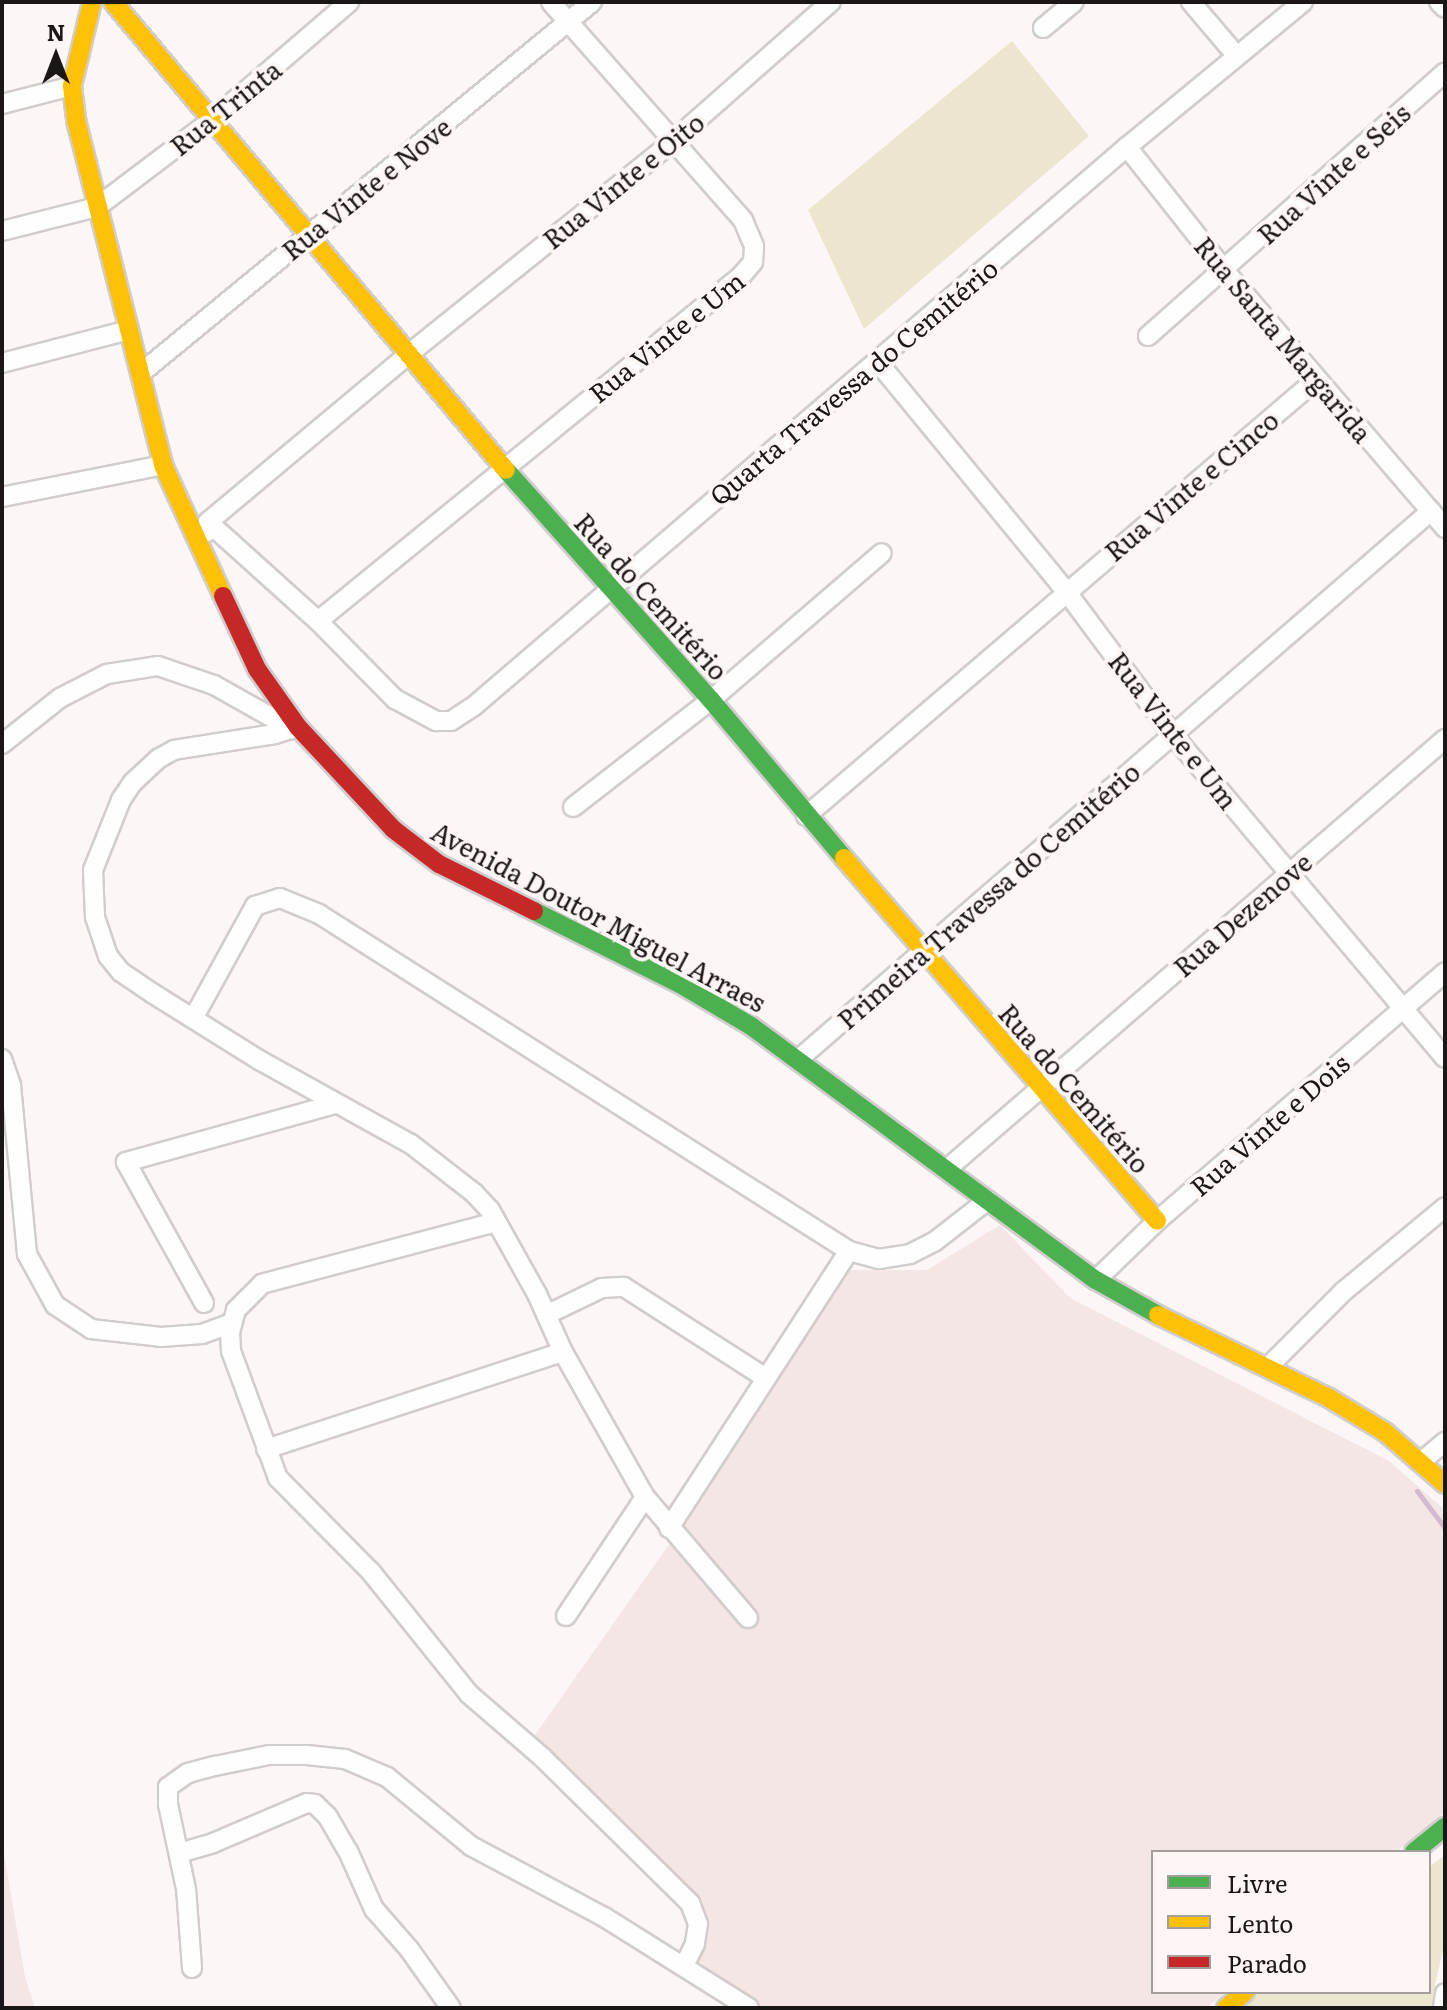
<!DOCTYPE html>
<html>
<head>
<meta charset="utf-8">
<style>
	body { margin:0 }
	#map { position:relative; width:1447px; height:2010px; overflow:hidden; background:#fcf7f6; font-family:Literata,serif }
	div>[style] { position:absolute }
	.built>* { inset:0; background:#f3e6e4 }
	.green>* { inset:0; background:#ede6ce }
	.stream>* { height:5px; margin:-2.5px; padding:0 2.5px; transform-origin:2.5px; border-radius:2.5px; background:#d3bad0 }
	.roads { filter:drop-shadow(2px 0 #d1cdcc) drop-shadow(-2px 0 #d1cdcc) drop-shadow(0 2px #d1cdcc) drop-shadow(0 -2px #d1cdcc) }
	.street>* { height:18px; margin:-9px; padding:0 9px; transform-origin:9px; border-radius:9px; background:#fffefe }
	.fast>* { height:18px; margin:-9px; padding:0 9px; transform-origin:9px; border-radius:9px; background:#4caf50 }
	.slow>* { height:18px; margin:-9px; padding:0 9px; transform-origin:9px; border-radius:9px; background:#ffc107 }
	.jam>* { height:18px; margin:-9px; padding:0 9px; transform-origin:9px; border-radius:9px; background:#c62828 }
	span { translate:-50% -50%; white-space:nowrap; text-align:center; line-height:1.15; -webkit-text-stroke:8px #fef6f4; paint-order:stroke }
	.street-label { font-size:26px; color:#1b1717 }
	.frame { position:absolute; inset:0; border:4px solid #1b1717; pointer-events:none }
	.legend { position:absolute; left:1151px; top:1850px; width:280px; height:144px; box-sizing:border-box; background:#fef6f4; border:2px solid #a39d9c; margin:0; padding:10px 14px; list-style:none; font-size:24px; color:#1b1717 }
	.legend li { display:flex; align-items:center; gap:16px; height:40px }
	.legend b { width:40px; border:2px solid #a39d9c }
	.north { position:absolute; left:16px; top:16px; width:80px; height:80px; -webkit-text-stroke:6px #fef6f4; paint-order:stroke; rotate:0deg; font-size:22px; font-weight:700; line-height:32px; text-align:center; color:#1b1717 }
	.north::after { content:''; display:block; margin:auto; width:28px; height:36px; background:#1b1717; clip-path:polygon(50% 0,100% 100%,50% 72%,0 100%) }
</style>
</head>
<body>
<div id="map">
	<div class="built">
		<i style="clip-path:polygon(1000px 1225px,1070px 1298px,1389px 1461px,1445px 1510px,1445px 1812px,1396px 1852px,1153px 1852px,1153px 1992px,1226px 1992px,1206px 2008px,742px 2008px,688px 1972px,697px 1924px,530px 1742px,682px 1526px,847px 1270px,927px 1270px)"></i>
		<i style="clip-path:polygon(2px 1842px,25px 1977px,35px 2008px,2px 2008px)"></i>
	</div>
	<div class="green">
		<i style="clip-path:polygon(1012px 41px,1089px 136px,864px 329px,808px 210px)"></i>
		<i style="clip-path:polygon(1445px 1855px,1445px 1941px,1434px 1989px,1435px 2008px,1236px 2008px,1258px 1992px,1429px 1992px,1429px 1867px)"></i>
	</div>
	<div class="stream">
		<i style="left:1417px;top:1491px;width:46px;rotate:52.9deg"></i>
	</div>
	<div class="roads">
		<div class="street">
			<i style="left:1191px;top:2px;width:70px;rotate:49.7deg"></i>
			<i style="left:1439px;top:2px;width:8px;rotate:45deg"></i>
			<i style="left:1043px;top:28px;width:40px;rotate:-40deg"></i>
			<i style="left:2px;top:104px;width:72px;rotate:-14.4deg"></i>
			<i style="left:1127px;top:147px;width:157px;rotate:51.7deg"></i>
			<i style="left:1224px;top:270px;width:340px;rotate:49.4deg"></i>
			<i style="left:2px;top:231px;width:98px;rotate:-14.2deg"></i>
			<i style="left:97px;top:207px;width:144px;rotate:-37.1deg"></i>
			<i style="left:212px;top:120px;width:181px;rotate:-40.7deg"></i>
			<i style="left:1148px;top:336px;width:397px;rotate:-41.6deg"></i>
			<i style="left:877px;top:361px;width:298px;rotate:50.6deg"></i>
			<i style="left:1066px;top:591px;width:179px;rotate:53.4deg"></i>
			<i style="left:1173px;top:735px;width:422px;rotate:49.9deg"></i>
			<i style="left:2px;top:363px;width:131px;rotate:-14.6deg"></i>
			<i style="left:141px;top:373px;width:584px;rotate:-39.44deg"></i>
			<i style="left:2px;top:497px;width:164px;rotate:-11.2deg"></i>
			<i style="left:208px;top:522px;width:148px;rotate:42deg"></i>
			<i style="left:318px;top:621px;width:110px;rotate:45.4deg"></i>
			<i style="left:395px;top:699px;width:47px;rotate:28.2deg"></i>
			<i style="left:436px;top:721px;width:15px"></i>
			<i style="left:451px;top:721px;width:27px;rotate:-33deg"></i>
			<i style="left:474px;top:706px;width:860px;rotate:-40.57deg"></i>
			<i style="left:1127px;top:147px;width:228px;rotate:-39.5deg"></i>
			<i style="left:207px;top:532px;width:10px;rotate:-84deg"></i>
			<i style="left:208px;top:522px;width:263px;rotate:-39.9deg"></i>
			<i style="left:410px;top:353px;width:336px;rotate:-38.8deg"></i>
			<i style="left:672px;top:142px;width:212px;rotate:-41.4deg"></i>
			<i style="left:318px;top:621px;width:546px;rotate:-39.2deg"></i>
			<i style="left:741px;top:276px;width:18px;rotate:-49deg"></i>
			<i style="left:753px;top:262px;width:16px;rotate:-86deg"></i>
			<i style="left:754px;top:246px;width:28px;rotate:-113deg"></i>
			<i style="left:743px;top:220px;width:290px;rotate:-131.4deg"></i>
			<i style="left:298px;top:727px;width:24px;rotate:163deg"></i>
			<i style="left:275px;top:734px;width:102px;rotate:171deg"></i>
			<i style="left:174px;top:750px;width:18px;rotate:151deg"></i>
			<i style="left:158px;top:759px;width:34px;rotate:137deg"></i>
			<i style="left:133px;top:782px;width:22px;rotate:124deg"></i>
			<i style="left:121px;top:800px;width:75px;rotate:111.8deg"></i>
			<i style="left:93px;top:870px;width:47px;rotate:87.6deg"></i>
			<i style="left:95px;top:917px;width:41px;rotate:71.6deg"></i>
			<i style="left:108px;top:956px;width:21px;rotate:51deg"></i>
			<i style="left:121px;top:972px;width:37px;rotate:34deg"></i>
			<i style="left:152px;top:993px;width:128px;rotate:32deg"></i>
			<i style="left:261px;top:1061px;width:171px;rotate:29deg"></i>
			<i style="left:411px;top:1144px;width:80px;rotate:37.9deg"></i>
			<i style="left:474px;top:1193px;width:23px;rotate:47deg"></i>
			<i style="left:490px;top:1210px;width:96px;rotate:60.8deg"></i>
			<i style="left:537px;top:1294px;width:64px;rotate:65.9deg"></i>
			<i style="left:563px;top:1352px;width:167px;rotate:60.5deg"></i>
			<i style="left:645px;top:1497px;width:159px;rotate:49.6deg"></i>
			<i style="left:2px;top:744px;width:74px;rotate:-38.4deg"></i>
			<i style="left:60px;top:698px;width:53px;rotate:-27.1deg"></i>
			<i style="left:107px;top:674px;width:52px;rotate:-8.9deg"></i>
			<i style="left:158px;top:666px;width:59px;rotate:18.7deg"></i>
			<i style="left:214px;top:685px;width:90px;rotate:29.4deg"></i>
			<i style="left:573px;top:807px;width:175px;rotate:-37.8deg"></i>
			<i style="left:711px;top:700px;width:225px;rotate:-40.7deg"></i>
			<i style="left:806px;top:816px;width:671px;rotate:-40.53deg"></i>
			<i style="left:194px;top:1017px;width:127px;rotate:-61.2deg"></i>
			<i style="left:255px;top:906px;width:26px;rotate:-18deg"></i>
			<i style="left:280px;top:898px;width:42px;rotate:22.3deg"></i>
			<i style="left:319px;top:914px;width:628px;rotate:32.45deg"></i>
			<i style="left:849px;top:1251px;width:31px;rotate:15deg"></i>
			<i style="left:879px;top:1259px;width:31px;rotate:-9deg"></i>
			<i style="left:910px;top:1254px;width:27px;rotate:-27deg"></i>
			<i style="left:934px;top:1242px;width:68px;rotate:-37.9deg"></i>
			<i style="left:800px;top:1058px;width:835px;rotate:-40.92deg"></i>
			<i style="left:2px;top:1059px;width:28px;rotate:71deg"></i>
			<i style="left:11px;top:1085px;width:170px;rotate:84.6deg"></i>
			<i style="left:27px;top:1254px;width:58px;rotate:61.2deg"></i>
			<i style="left:55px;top:1305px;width:43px;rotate:33.7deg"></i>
			<i style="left:91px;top:1329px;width:70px;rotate:6.5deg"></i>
			<i style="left:161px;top:1337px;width:41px;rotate:-4.2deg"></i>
			<i style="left:202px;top:1334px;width:32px;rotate:-20deg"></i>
			<i style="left:947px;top:1169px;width:658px;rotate:-40.81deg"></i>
			<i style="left:496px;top:1222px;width:242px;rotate:165.2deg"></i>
			<i style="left:262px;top:1284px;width:37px;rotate:135deg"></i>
			<i style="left:236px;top:1310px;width:23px;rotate:105deg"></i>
			<i style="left:230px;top:1332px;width:19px;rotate:87deg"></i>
			<i style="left:231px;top:1351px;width:135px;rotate:69.7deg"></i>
			<i style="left:278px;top:1478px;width:132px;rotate:45.3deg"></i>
			<i style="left:371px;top:1572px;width:156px;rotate:51.2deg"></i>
			<i style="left:469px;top:1694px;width:96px;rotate:40.8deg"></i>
			<i style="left:542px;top:1757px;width:208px;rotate:44.6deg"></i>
			<i style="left:690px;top:1903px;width:22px;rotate:69deg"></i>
			<i style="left:698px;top:1924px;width:20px;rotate:99deg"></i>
			<i style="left:695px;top:1944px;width:25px;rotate:117deg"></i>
			<i style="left:1096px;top:1280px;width:85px;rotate:-44deg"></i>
			<i style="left:1157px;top:1221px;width:381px;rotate:-40.8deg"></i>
			<i style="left:204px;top:1303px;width:161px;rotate:-119deg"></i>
			<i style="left:126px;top:1162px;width:217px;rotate:-15.5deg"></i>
			<i style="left:548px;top:1314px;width:60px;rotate:-25.7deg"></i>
			<i style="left:602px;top:1288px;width:22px;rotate:-3deg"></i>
			<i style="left:624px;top:1287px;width:166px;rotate:32.7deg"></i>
			<i style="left:1268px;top:1367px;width:107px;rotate:-45deg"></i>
			<i style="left:1344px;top:1291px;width:131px;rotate:-39.7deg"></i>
			<i style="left:266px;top:1449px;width:312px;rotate:-18.1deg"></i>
			<i style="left:1422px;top:1461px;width:30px;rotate:-40deg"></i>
			<i style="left:669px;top:1528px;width:330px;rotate:-57deg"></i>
			<i style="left:566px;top:1616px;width:143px;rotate:-56.4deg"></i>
			<i style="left:179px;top:1853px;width:35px;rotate:-16deg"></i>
			<i style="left:213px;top:1843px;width:102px;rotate:-23.1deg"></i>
			<i style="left:307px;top:1803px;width:8px;rotate:7deg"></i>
			<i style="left:315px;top:1804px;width:18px;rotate:45deg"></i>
			<i style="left:328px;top:1817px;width:39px;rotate:60deg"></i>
			<i style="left:348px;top:1851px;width:64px;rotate:65.9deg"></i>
			<i style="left:374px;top:1909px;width:53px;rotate:48.8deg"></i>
			<i style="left:409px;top:1949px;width:72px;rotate:54.6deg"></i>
			<i style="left:192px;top:1968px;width:79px;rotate:-94.3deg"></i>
			<i style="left:186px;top:1889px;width:87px;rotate:-102deg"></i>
			<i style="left:168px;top:1804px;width:17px;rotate:-90deg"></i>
			<i style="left:168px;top:1787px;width:24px;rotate:-35deg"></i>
			<i style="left:188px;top:1773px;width:28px;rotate:-15deg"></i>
			<i style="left:215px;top:1766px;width:55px;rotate:-11.5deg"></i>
			<i style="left:269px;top:1755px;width:38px"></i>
			<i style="left:307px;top:1755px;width:38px;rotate:6deg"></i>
			<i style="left:345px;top:1759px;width:46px;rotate:23.2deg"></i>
			<i style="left:387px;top:1777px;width:109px;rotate:39.4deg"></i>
			<i style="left:471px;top:1846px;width:151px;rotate:28.1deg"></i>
			<i style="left:604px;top:1917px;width:171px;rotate:32.1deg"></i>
			<i style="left:1443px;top:2008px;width:15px;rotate:-82deg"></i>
		</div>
		<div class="fast">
			<i style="left:506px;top:470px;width:308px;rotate:48.3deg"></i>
			<i style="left:711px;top:700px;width:207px;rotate:49.9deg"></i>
			<i style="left:534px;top:911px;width:163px;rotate:26.6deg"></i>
			<i style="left:680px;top:984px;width:82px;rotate:30.6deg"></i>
			<i style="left:751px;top:1026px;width:428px;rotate:36.4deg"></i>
			<i style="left:1096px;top:1280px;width:71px;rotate:29.4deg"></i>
			<i style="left:1414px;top:1852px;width:40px;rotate:-39deg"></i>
		</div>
		<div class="slow">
			<i style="left:92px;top:2px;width:86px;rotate:103.4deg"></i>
			<i style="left:72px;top:86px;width:38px;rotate:83deg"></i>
			<i style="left:77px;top:124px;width:352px;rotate:75.8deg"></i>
			<i style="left:163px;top:465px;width:144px;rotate:65.4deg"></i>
			<i style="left:113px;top:2px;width:611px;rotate:49.98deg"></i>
			<i style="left:844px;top:858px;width:479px;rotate:49.2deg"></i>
			<i style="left:1158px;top:1315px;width:190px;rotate:25.9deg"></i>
			<i style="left:1329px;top:1398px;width:66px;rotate:31.3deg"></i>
			<i style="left:1385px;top:1432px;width:79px;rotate:40.9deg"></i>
			<i style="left:1226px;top:2008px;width:25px;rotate:-40deg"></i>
		</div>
		<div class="jam">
			<i style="left:223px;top:596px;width:81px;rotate:65deg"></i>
			<i style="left:257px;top:669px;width:71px;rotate:54.7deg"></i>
			<i style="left:298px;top:727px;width:139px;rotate:47deg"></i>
			<i style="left:393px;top:829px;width:58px;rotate:37.3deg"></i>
			<i style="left:439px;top:864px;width:106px;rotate:26.3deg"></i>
		</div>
	</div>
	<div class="street-label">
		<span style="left:225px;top:107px;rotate:-39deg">Rua Trinta</span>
		<span style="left:1333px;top:173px;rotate:-42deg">Rua Vinte e Seis</span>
		<span style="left:623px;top:180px;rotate:-39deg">Rua Vinte e Oito</span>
		<span style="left:366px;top:188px;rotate:-39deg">Rua Vinte e Nove</span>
		<span style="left:666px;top:336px;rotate:-39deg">Rua Vinte e Um</span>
		<span style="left:1284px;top:339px;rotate:50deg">Rua Santa Margarida</span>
		<span style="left:853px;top:381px;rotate:-40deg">Quarta Travessa do Cemitério</span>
		<span style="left:1191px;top:485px;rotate:-40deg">Rua Vinte e Cinco</span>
		<span style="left:652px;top:596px;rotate:48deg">Rua do Cemitério</span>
		<span style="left:1174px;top:730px;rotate:52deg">Rua Vinte e Um</span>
		<span style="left:988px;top:895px;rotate:-41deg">Primeira Travessa do Cemitério</span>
		<span style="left:1242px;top:914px;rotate:-41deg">Rua Dezenove</span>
		<span style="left:599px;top:916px;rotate:28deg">Avenida Doutor Miguel Arraes</span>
		<span style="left:1075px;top:1088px;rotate:49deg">Rua do Cemitério</span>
		<span style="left:1269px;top:1124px;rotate:-41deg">Rua Vinte e Dois</span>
	</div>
	<div class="frame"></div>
	<ul class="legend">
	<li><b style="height:10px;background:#4caf50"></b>Livre</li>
	<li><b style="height:10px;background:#ffc107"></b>Lento</li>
	<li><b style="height:10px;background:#c62828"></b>Parado</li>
	</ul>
	<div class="north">N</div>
</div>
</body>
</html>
